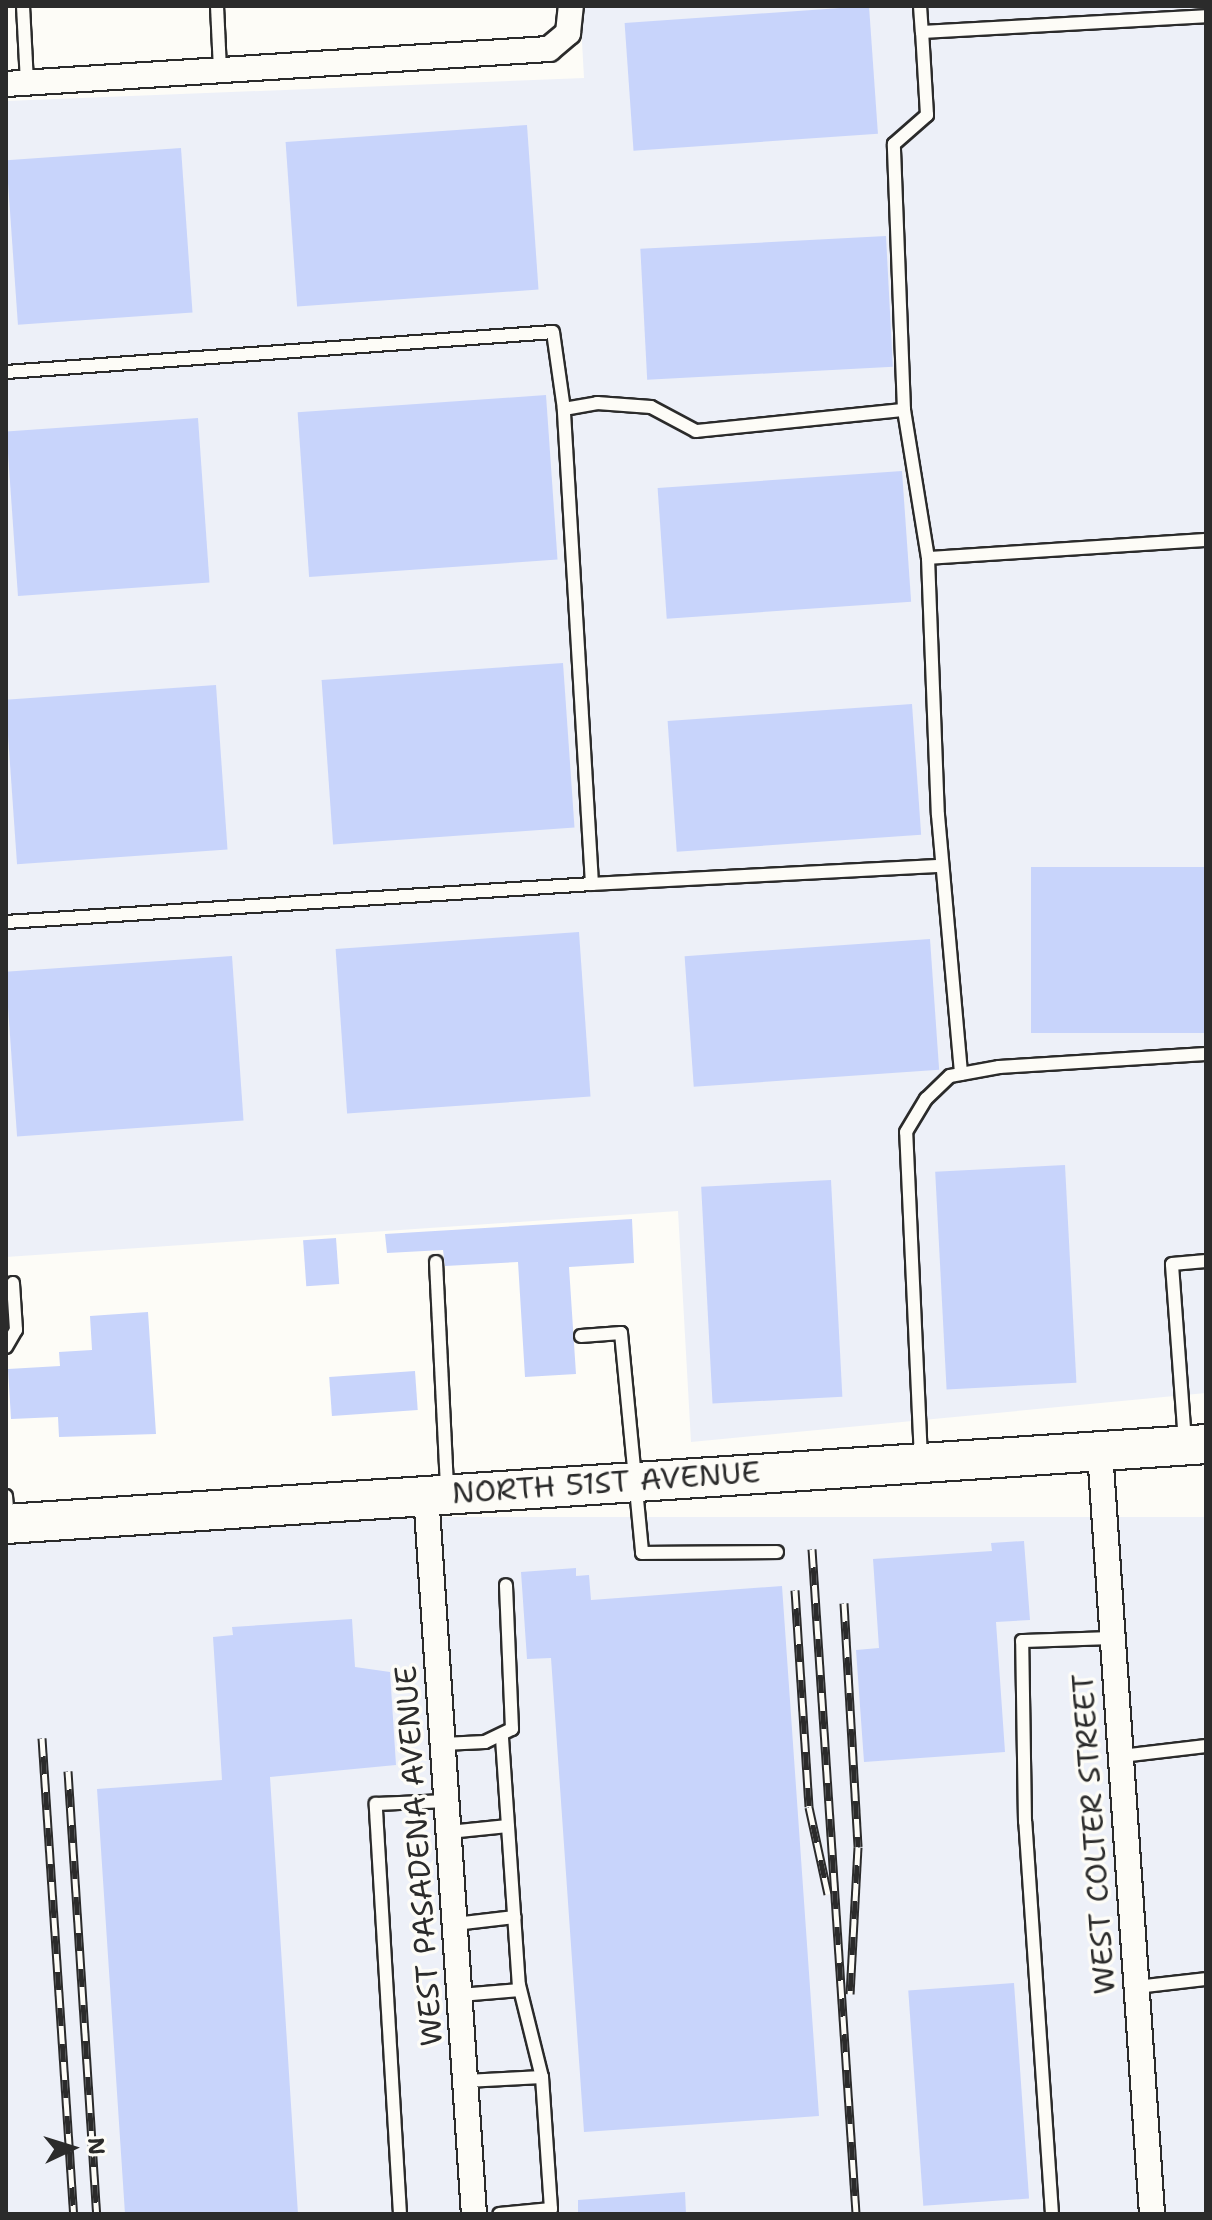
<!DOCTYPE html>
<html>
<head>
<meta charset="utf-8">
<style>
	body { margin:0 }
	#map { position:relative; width:1212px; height:2220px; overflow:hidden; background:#fdfcf7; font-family:"Shantell Sans",sans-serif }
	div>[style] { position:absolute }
	.built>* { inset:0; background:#edf0f8; transform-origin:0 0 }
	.building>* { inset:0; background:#c8d4fb; transform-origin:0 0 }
	.roads { filter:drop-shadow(2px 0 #2b2b2b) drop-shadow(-2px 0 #2b2b2b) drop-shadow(0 2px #2b2b2b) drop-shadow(0 -2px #2b2b2b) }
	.service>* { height:12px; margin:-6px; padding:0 6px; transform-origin:6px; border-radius:6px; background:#fdfcf7 }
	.minor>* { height:24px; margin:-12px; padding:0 12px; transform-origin:12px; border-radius:12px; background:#fdfcf7 }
	.primary>* { height:38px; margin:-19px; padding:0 19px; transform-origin:19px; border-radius:19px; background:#fdfcf7 }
	.rail>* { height:9px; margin-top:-4.5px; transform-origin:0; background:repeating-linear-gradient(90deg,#fdfcf7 0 18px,#2b2b2b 0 36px); box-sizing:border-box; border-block:2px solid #2b2b2b }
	span { translate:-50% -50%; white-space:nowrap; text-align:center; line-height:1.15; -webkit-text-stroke:7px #fdfcf7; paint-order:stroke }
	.street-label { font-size:30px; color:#2b2b2b }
	.frame { position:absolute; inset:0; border:8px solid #2b2b2b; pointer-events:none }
	.north { position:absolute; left:32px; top:2108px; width:80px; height:80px; -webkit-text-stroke:6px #fdfcf7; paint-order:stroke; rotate:86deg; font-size:22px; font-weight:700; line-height:32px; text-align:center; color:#2b2b2b }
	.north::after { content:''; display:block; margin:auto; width:28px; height:36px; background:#2b2b2b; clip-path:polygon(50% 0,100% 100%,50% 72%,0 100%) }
</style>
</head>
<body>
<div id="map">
	<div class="built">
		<i style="clip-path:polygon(580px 6px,1206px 6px,1206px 1393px,691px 1442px,678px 1211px,6px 1257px,6px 101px,584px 78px)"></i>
		<i style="left:1206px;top:1517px;width:697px;height:1203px;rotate:90deg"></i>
	</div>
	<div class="building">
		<i style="left:869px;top:6px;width:128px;height:245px;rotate:86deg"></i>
		<i style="left:527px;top:125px;width:165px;height:242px;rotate:86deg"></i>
		<i style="left:181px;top:148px;width:165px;height:175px;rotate:86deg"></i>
		<i style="left:886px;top:236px;width:131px;height:246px;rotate:87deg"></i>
		<i style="left:546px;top:395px;width:165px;height:249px;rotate:86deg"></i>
		<i style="left:198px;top:418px;width:165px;height:192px;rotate:86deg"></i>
		<i style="left:902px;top:471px;width:131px;height:245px;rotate:86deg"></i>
		<i style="left:563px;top:663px;width:165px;height:242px;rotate:86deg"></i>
		<i style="left:216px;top:685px;width:165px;height:211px;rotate:86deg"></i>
		<i style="left:912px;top:704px;width:131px;height:245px;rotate:86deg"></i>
		<i style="left:1206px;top:867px;width:166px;height:175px;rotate:90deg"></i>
		<i style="left:579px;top:932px;width:165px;height:244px;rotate:86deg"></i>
		<i style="left:930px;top:939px;width:131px;height:246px;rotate:86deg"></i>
		<i style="left:232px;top:956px;width:165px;height:227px;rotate:86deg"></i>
		<i style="left:1065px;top:1165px;width:218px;height:130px;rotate:87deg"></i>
		<i style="left:831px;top:1180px;width:217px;height:130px;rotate:87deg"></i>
		<i style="clip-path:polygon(632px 1219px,634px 1263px,569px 1267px,576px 1374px,525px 1377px,518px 1262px,445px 1266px,443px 1250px,387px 1253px,385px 1234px)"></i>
		<i style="left:336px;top:1238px;width:46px;height:33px;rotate:86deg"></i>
		<i style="clip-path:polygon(148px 1312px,156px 1434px,59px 1437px,58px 1417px,11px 1419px,8px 1369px,60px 1366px,59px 1352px,92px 1350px,90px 1316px)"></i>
		<i style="left:415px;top:1371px;width:39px;height:86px;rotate:86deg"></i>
		<i style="clip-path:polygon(1024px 1541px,1030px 1620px,996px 1622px,1005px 1752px,864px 1762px,856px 1650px,879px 1648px,873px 1559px,992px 1551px,991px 1543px)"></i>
		<i style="clip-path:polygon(576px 1568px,576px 1576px,589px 1575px,591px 1600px,782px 1586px,819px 2116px,584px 2132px,551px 1658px,527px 1659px,521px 1572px)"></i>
		<i style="clip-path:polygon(352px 1619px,355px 1667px,390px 1672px,396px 1765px,270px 1777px,298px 2214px,125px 2214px,97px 1789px,222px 1780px,213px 1637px,233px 1635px,232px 1627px)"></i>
		<i style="left:1014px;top:1983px;width:216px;height:106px;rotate:86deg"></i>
		<i style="clip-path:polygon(685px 2192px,686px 2214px,578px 2214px,578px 2200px)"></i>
	</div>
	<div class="roads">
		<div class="service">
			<i style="left:23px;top:6px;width:76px;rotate:87deg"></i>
			<i style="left:217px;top:6px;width:64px;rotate:87.3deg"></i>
			<i style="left:920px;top:6px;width:26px;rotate:86deg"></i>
			<i style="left:922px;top:32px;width:284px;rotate:-3.2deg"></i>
			<i style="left:6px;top:372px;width:548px;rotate:-4.18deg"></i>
			<i style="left:553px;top:332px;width:78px;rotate:81.9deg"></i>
			<i style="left:564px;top:409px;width:34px;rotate:-10deg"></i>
			<i style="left:597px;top:403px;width:54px;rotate:4.2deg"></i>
			<i style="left:651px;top:407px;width:51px;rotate:28.1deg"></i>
			<i style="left:696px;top:431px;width:209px;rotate:-5.8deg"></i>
			<i style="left:904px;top:410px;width:266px;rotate:-92.2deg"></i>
			<i style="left:894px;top:144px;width:44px;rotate:-41.3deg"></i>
			<i style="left:927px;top:115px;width:83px;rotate:-93.4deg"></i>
			<i style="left:904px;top:410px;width:150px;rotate:80.8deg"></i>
			<i style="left:928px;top:558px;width:257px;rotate:87.8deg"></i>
			<i style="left:938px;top:815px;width:260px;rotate:84.9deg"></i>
			<i style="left:928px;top:558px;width:279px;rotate:-3.7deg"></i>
			<i style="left:592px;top:884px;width:349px;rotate:-3deg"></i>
			<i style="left:6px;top:922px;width:587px;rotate:-3.71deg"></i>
			<i style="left:592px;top:884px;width:476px;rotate:-93.4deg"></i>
			<i style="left:436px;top:1262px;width:228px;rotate:87.2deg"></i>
			<i style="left:581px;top:1336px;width:40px;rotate:-4.3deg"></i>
			<i style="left:621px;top:1333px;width:221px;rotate:84.5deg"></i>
			<i style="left:642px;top:1553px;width:135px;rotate:-0.4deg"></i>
			<i style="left:6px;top:1347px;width:20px;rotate:-60deg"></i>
			<i style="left:16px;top:1330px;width:47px;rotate:-93.7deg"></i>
			<i style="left:1185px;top:1442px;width:178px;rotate:-94.2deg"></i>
			<i style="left:1172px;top:1264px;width:34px;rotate:-5deg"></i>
			<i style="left:921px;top:1459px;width:327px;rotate:-92.6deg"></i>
			<i style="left:906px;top:1132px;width:39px;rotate:-59deg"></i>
			<i style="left:926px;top:1099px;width:33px;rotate:-44deg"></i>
			<i style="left:950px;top:1076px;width:50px;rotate:-10.4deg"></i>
			<i style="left:999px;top:1067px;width:207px;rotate:-3.6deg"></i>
			<i style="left:6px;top:1496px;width:25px;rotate:85deg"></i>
			<i style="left:502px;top:1738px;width:248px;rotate:86.1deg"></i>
			<i style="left:519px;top:1985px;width:95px;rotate:76deg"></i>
			<i style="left:443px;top:1744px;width:42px;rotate:-2.7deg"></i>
			<i style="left:485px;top:1742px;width:30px;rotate:-26deg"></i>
			<i style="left:512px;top:1729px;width:144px;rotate:-92.4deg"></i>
			<i style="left:1121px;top:1756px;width:86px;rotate:-6.7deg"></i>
			<i style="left:449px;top:1832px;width:59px;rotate:-5.8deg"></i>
			<i style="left:455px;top:1924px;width:60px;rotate:-6.7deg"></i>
			<i style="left:1136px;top:1987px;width:70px;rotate:-6.5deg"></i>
			<i style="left:460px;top:1995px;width:60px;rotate:-4.8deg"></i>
			<i style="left:466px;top:2081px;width:76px;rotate:-3deg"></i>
			<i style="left:542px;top:2077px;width:132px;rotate:86.1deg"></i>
			<i style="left:551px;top:2209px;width:52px;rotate:174.5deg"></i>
			<i style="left:400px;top:2214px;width:411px;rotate:-93.4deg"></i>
			<i style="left:376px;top:1804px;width:71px;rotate:-2.4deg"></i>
			<i style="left:1052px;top:2214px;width:393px;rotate:-93.9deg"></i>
			<i style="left:1025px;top:1822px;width:181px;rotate:-90.9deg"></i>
			<i style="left:1022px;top:1641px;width:91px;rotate:-1.9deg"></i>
		</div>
		<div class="minor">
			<i style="left:6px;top:84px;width:544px;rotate:-3.69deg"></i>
			<i style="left:549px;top:49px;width:25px;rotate:-40deg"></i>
			<i style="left:568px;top:33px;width:27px;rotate:-84deg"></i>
			<i style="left:1100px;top:1451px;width:765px;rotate:86.1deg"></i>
			<i style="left:426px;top:1494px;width:722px;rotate:86.19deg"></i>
		</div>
		<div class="primary">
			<i style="left:6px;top:1524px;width:1203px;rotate:-3.81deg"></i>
		</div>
	</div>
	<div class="rail">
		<i style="left:812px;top:1549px;width:666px;rotate:86.21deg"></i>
		<i style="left:795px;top:1590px;width:217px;rotate:86.3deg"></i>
		<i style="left:809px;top:1807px;width:89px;rotate:77.7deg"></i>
		<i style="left:844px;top:1603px;width:244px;rotate:86.7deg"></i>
		<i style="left:858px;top:1847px;width:147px;rotate:93.1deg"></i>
		<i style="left:42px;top:1738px;width:477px;rotate:86.2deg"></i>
		<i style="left:68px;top:1771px;width:444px;rotate:86.3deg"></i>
	</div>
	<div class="street-label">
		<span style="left:606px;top:1483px;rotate:-4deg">NORTH 51ST AVENUE</span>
		<span style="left:1094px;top:1834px;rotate:-94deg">WEST COLTER STREET</span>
		<span style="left:419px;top:1856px;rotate:-94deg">WEST PASADENA AVENUE</span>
	</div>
	<div class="frame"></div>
	<div class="north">N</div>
</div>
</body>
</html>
